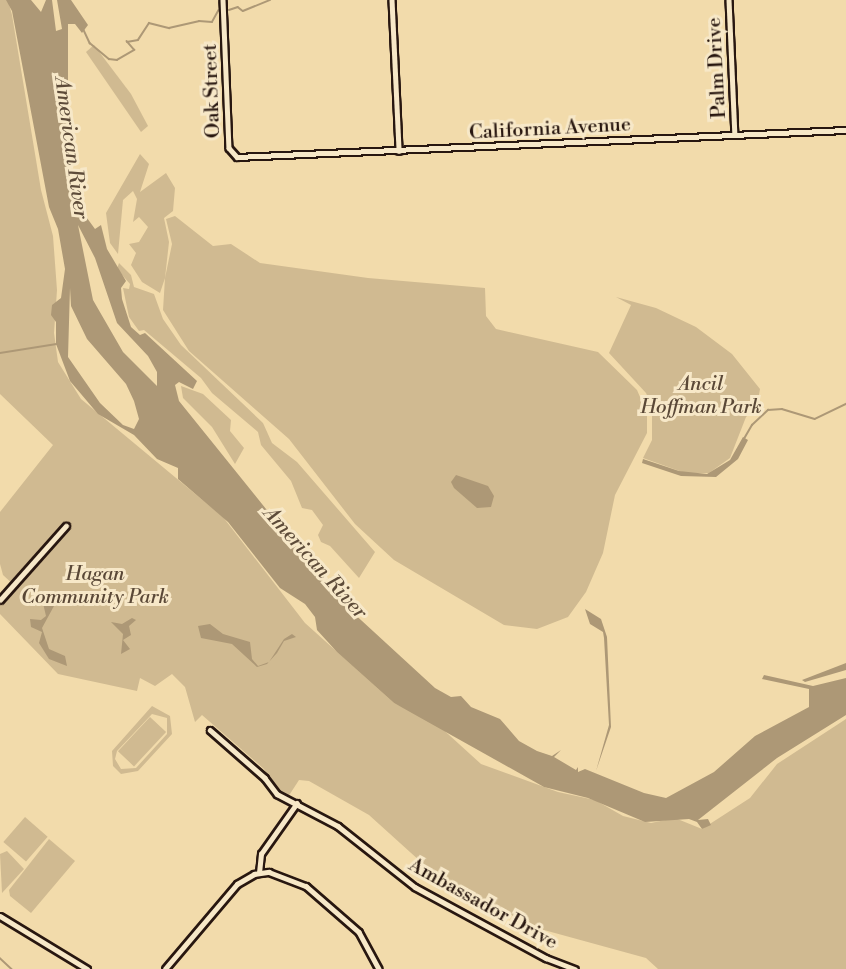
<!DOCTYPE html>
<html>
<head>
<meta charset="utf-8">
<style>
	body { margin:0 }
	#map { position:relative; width:846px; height:969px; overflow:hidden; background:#f2dbab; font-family:"Libre Bodoni",serif }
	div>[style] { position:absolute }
	.green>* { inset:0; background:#d0ba91; transform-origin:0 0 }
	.water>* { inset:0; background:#ad9876 }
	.stream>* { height:1.5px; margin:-0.75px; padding:0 0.75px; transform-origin:0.75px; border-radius:0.75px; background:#ad9876 }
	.roads { filter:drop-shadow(2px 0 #281710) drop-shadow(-2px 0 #281710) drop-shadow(0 2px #281710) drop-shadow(0 -2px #281710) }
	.secondary>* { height:4.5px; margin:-2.25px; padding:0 2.25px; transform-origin:2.25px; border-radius:2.25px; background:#f7e8c8 }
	span { translate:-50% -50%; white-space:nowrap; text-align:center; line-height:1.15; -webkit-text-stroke:6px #f7e8c8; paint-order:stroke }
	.street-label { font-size:20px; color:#281710 }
	.park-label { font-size:20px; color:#5a4837; font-style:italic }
	.water-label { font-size:21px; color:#5d4b39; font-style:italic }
</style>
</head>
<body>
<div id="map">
	<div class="green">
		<i style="clip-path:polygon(0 0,8px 0,12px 15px,41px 190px,53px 236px,57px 290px,54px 333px,58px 362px,81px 399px,223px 517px,305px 623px,394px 703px,437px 724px,481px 764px,558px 792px,595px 800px,623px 816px,651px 823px,675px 818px,702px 829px,750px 798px,777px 764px,846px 719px,846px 969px,658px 969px,646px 958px,533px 927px,431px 871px,369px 815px,309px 781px,299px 780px,288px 797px,274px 787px,264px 769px,202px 715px,195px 722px,185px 687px,172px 674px,155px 686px,140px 678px,137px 691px,58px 674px,0 614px,0 606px,16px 587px,3px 575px,0 564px,0 512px,53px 445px,0 394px)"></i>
		<i style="clip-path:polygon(94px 45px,131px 94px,148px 126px,141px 132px,86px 52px)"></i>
		<i style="clip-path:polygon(140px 154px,149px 164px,140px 192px,166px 173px,175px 188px,173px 211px,164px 218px,169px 242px,165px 278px,172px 244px,166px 219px,175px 216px,213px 246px,231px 244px,260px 263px,368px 278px,485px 288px,486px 316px,496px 329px,598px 352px,637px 390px,647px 413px,647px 433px,615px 495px,603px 553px,586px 592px,568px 617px,537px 629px,504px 625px,394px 560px,355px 524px,289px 439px,189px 351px,163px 310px,165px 278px,160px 293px,142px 282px,131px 265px,136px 253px,129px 244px,139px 242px,148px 227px,139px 217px,133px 222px,137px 199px,133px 191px,123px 200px,118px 254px,110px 243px,106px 213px)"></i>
		<i style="clip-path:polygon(119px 263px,131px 275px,134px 287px,154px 294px,163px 319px,181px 345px,263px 423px,272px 443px,297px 462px,375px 552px,359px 578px,330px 546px,321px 542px,318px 535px,323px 525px,312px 510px,302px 508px,291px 481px,261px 445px,258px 432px,212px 393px,201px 378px,144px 330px,139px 331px,129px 317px,123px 288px,129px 289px,130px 284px,117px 269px)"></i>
		<i style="clip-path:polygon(616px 297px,656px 308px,696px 327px,732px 354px,760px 389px,757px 406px,746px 417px,730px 458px,709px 473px,685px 473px,643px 458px,652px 440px,652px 407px,646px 393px,609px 353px,631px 305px)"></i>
		<i style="clip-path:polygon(181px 386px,203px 394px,231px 420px,230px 431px,244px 448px,235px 464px,212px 427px,183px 398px)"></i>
		<i style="clip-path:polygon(evenodd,152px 706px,170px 716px,172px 734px,138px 771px,121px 774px,113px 766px,112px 751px,152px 706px,152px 714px,167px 718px,167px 734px,136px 768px,121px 769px,115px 759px,117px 751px,152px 714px)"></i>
		<i style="left:150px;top:717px;width:22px;height:47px;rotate:43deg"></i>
		<i style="left:25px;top:817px;width:30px;height:33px;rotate:41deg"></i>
		<i style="clip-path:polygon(49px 839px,75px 861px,31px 913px,10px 896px,9px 890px)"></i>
		<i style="clip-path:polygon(7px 851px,24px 869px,2px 893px,0 854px)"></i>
	</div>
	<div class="water">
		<i style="clip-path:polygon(evenodd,6px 0,31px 0,41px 12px,46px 0,52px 0,56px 31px,62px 29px,57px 0,71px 0,88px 25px,82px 33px,75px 24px,68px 24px,68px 161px,71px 182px,87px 218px,95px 229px,101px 225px,107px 249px,126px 281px,121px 288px,122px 299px,131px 327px,140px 335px,145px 333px,197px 381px,193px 389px,179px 382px,175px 385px,179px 401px,320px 576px,329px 583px,331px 577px,336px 580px,332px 588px,337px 598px,435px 688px,451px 697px,461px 696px,471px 707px,500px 719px,519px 741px,537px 751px,552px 756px,561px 750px,554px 757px,576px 770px,578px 767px,578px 772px,585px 769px,644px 793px,666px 798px,714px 772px,755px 736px,809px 707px,809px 689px,762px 679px,764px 675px,813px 686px,846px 678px,846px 715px,777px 758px,698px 820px,708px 819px,711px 825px,702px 829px,697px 822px,689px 819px,645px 822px,588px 798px,544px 787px,394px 703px,337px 652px,317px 630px,315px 617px,305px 604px,280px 588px,228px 522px,178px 479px,178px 468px,157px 459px,134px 435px,98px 414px,70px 381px,56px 344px,56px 322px,51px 315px,52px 305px,61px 298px,65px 269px,58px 229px,49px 207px,12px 11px,6px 0,78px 225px,95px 258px,117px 323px,148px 356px,157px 372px,157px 386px,123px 352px,93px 300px,78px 225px,6px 0,70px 288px,71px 306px,87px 339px,126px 384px,134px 401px,139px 419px,134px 429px,123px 425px,100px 403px,68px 357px,70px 288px)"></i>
		<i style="clip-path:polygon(743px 437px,748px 440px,738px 459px,716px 477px,681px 476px,642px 463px,643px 459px,679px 471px,707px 474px,730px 460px)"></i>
		<i style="clip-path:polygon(456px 475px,488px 486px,494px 496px,491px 507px,477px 508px,454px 488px,451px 482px)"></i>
		<i style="clip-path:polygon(46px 596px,70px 606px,54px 606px,42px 628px,49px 649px,65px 656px,67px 666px,49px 659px,39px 643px,42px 632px,31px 627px,30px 619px,41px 620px,46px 616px,42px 599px)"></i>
		<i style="clip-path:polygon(585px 609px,601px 619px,607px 637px,611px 727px,596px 771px,609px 725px,604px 638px,603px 632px,590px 624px)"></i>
		<i style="clip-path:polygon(132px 618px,136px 620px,129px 626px,131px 635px,123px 640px,130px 649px,121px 654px,123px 634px,111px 622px,122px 624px)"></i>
		<i style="clip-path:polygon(210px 624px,223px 634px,250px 642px,252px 659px,258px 666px,269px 662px,284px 639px,292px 634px,296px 637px,284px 641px,277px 653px,267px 664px,257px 667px,232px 644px,201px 638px,198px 626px)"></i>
		<i style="clip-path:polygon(846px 663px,846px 670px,805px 682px,802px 680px)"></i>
	</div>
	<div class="stream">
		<i style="left:229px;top:10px;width:9px;rotate:-18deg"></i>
		<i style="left:238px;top:7px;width:6px;rotate:39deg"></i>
		<i style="left:243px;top:11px;width:29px;rotate:-22deg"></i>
		<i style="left:83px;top:28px;width:17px;rotate:65deg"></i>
		<i style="left:90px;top:43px;width:25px;rotate:40deg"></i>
		<i style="left:109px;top:59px;width:8px;rotate:7deg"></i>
		<i style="left:117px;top:60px;width:20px;rotate:-30deg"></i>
		<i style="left:134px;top:50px;width:11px;rotate:-131deg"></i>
		<i style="left:127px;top:42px;width:11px;rotate:-10deg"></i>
		<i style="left:138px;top:40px;width:20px;rotate:-57deg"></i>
		<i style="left:149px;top:23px;width:21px;rotate:14deg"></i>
		<i style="left:169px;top:28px;width:31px;rotate:-13deg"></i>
		<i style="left:199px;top:21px;width:13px;rotate:4deg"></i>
		<i style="left:212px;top:22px;width:13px;rotate:-61deg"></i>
		<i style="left:0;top:353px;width:57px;rotate:-9.1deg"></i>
		<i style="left:744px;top:439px;width:16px;rotate:-60deg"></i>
		<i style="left:752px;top:425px;width:22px;rotate:-43deg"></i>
		<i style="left:768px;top:410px;width:14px;rotate:-4deg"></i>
		<i style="left:782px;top:409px;width:34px;rotate:17deg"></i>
		<i style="left:815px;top:419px;width:34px;rotate:-26deg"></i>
		<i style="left:0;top:958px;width:16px;rotate:43deg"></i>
	</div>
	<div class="roads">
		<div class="secondary">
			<i style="left:223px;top:0;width:148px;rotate:87.7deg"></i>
			<i style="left:229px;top:148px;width:12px;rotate:48deg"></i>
			<i style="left:237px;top:157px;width:610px;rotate:-2.54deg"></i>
			<i style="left:392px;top:0;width:151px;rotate:87.3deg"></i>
			<i style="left:729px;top:0;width:135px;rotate:87.5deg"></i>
			<i style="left:0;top:600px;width:99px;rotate:-48.3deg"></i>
			<i style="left:210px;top:730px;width:73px;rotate:41.1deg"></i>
			<i style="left:265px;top:778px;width:20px;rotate:53deg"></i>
			<i style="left:277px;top:794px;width:69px;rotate:27.7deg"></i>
			<i style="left:338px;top:826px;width:98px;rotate:38.4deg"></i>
			<i style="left:415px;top:887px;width:149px;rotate:28.5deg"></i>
			<i style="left:546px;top:958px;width:31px;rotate:21deg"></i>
			<i style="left:259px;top:873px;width:19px;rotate:-84deg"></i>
			<i style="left:261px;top:854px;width:62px;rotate:-54.8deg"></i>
			<i style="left:0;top:916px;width:102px;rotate:31.3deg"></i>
			<i style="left:165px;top:969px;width:111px;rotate:-49.7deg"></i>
			<i style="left:237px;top:884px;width:20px;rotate:-30deg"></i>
			<i style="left:254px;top:874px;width:15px;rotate:-8deg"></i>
			<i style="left:269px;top:872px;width:40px;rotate:21deg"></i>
			<i style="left:306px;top:886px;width:70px;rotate:41deg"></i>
			<i style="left:359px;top:932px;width:42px;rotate:61.6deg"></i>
		</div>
	</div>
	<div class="street-label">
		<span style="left:717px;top:68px;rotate:-93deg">Palm Drive</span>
		<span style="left:212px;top:91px;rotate:-92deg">Oak Street</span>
		<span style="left:550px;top:129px;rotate:-3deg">California Avenue</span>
		<span style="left:483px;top:904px;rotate:29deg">Ambassador Drive</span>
	</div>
	<div class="park-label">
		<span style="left:701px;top:396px">Ancil<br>Hoffman Park</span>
		<span style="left:95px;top:586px">Hagan<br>Community Park</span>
	</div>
	<div class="water-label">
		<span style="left:71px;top:148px;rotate:82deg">American River</span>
		<span style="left:315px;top:563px;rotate:48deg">American River</span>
	</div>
</div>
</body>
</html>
